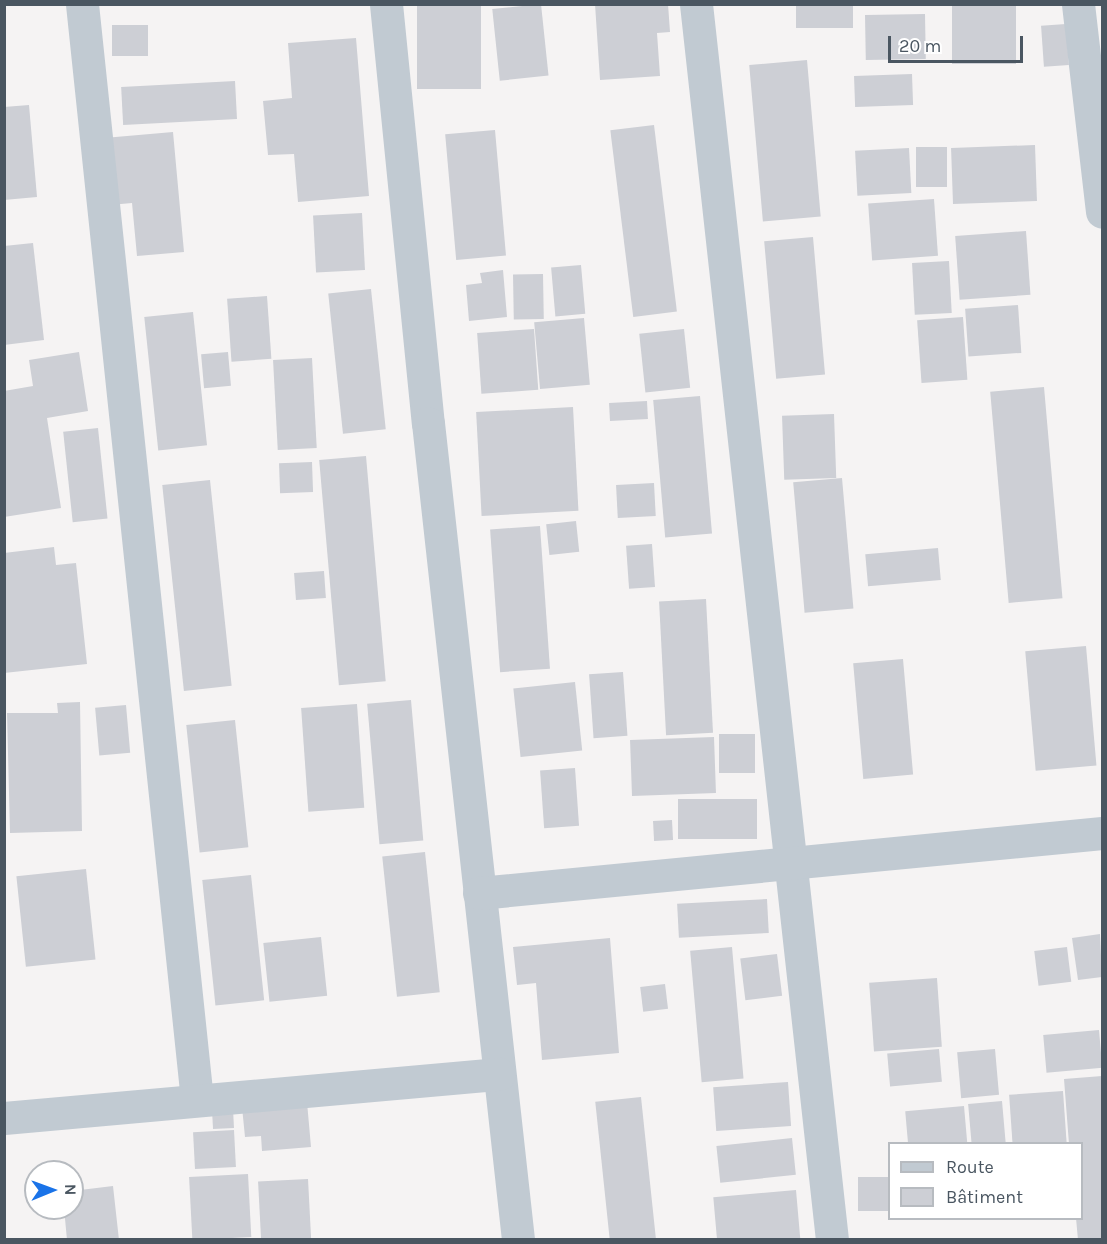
<!DOCTYPE html>
<html>
<head>
<meta charset="utf-8">
<style>
	body { margin:0 }
	#map { position:relative; width:1107px; height:1244px; overflow:hidden; background:#f5f3f3; font-family:Karla,sans-serif }
	div>[style] { position:absolute }
	.building>* { inset:0; background:#cdcfd5; transform-origin:0 0 }
	.minor>* { height:33px; margin:-16.5px; padding:0 16.5px; transform-origin:16.5px; border-radius:16.5px; background:#c1cad2 }
	span { translate:-50% -50%; white-space:nowrap; text-align:center; line-height:1.15; -webkit-text-stroke:4.5px #fff; paint-order:stroke }
	.frame { position:absolute; inset:0; border:6px solid #4a5661; pointer-events:none }
	.legend { position:absolute; left:888px; top:1142px; width:195px; height:78px; box-sizing:border-box; background:#fff; border:2px solid #b7bbc0; margin:0; padding:8px 10px; list-style:none; font-size:18px; color:#4a5661 }
	.legend li { display:flex; align-items:center; gap:12px; height:30px }
	.legend b { width:30px; border:2px solid #b7bbc0 }
	.north { position:absolute; left:24px; top:1160px; width:60px; height:60px; box-sizing:border-box; background:#fff; border:2px solid #b7bbc0; border-radius:50%; rotate:89deg; font-size:16px; font-weight:700; line-height:24px; text-align:center; color:#4a5661 }
	.north::after { content:''; display:block; margin:auto; width:21px; height:27px; background:#1a73e8; clip-path:polygon(50% 0,100% 100%,50% 72%,0 100%) }
	.scale { position:absolute; left:888px; top:36px; width:135px; height:27px; box-sizing:border-box; border:3px solid #4a5661; border-top:0; padding-left:8px; font-size:18px; line-height:21px; white-space:nowrap; color:#4a5661; -webkit-text-stroke:4px #fff; paint-order:stroke }
</style>
</head>
<body>
<div id="map">
	<div class="building">
		<i style="left:417px;top:4px;width:64px;height:85px"></i>
		<i style="left:541px;top:4px;width:72px;height:49px;rotate:84deg"></i>
		<i style="clip-path:polygon(595px 4px,668px 4px,670px 32px,657px 33px,660px 76px,600px 80px)"></i>
		<i style="left:796px;top:4px;width:57px;height:24px"></i>
		<i style="left:952px;top:4px;width:64px;height:60px"></i>
		<i style="left:925px;top:14px;width:45px;height:60px;rotate:89deg"></i>
		<i style="left:1066px;top:24px;width:41px;height:25px;rotate:86deg"></i>
		<i style="left:148px;top:25px;width:31px;height:36px;rotate:90deg"></i>
		<i style="clip-path:polygon(356px 38px,369px 196px,298px 202px,294px 154px,268px 155px,263px 101px,292px 98px,288px 43px)"></i>
		<i style="left:807px;top:60px;width:157px;height:58px;rotate:85deg"></i>
		<i style="left:912px;top:74px;width:31px;height:58px;rotate:88deg"></i>
		<i style="left:235px;top:81px;width:38px;height:114px;rotate:87deg"></i>
		<i style="clip-path:polygon(29px 105px,37px 197px,4px 200px,4px 107px)"></i>
		<i style="left:654px;top:125px;width:188px;height:44px;rotate:83deg"></i>
		<i style="left:495px;top:130px;width:126px;height:50px;rotate:85deg"></i>
		<i style="clip-path:polygon(173px 132px,184px 252px,137px 256px,132px 203px,110px 205px,104px 138px)"></i>
		<i style="left:1035px;top:145px;width:56px;height:84px;rotate:88deg"></i>
		<i style="left:916px;top:147px;width:31px;height:40px"></i>
		<i style="left:909px;top:148px;width:45px;height:54px;rotate:87deg"></i>
		<i style="left:934px;top:199px;width:57px;height:66px;rotate:86deg"></i>
		<i style="left:362px;top:213px;width:57px;height:49px;rotate:87deg"></i>
		<i style="left:1026px;top:231px;width:64px;height:71px;rotate:86deg"></i>
		<i style="left:813px;top:237px;width:138px;height:49px;rotate:85deg"></i>
		<i style="clip-path:polygon(33px 243px,44px 340px,4px 345px,4px 246px)"></i>
		<i style="left:949px;top:261px;width:52px;height:37px;rotate:87deg"></i>
		<i style="left:581px;top:265px;width:49px;height:30px;rotate:85deg"></i>
		<i style="clip-path:polygon(503px 270px,507px 317px,469px 321px,466px 285px,482px 283px,480px 273px)"></i>
		<i style="left:543px;top:274px;width:45px;height:30px;rotate:89deg"></i>
		<i style="left:371px;top:289px;width:141px;height:43px;rotate:84deg"></i>
		<i style="left:267px;top:296px;width:63px;height:40px;rotate:86deg"></i>
		<i style="left:1018px;top:305px;width:48px;height:53px;rotate:86deg"></i>
		<i style="left:193px;top:312px;width:134px;height:49px;rotate:84deg"></i>
		<i style="left:963px;top:317px;width:63px;height:46px;rotate:86deg"></i>
		<i style="left:584px;top:318px;width:67px;height:50px;rotate:85deg"></i>
		<i style="left:534px;top:329px;width:61px;height:57px;rotate:86deg"></i>
		<i style="left:684px;top:329px;width:59px;height:45px;rotate:84deg"></i>
		<i style="clip-path:polygon(79px 352px,88px 411px,47px 418px,61px 508px,4px 517px,4px 391px,33px 386px,29px 360px)"></i>
		<i style="left:228px;top:352px;width:34px;height:27px;rotate:85deg"></i>
		<i style="left:312px;top:358px;width:90px;height:39px;rotate:87deg"></i>
		<i style="left:1044px;top:387px;width:212px;height:54px;rotate:85deg"></i>
		<i style="left:700px;top:396px;width:138px;height:47px;rotate:85deg"></i>
		<i style="left:647px;top:401px;width:18px;height:38px;rotate:87deg"></i>
		<i style="left:573px;top:407px;width:104px;height:97px;rotate:87deg"></i>
		<i style="left:834px;top:414px;width:64px;height:52px;rotate:88deg"></i>
		<i style="left:98px;top:428px;width:91px;height:35px;rotate:84deg"></i>
		<i style="left:366px;top:456px;width:226px;height:47px;rotate:85deg"></i>
		<i style="left:312px;top:462px;width:30px;height:33px;rotate:88deg"></i>
		<i style="left:842px;top:478px;width:131px;height:49px;rotate:85deg"></i>
		<i style="left:210px;top:480px;width:207px;height:48px;rotate:84deg"></i>
		<i style="left:654px;top:483px;width:33px;height:38px;rotate:87deg"></i>
		<i style="left:576px;top:521px;width:31px;height:30px;rotate:84deg"></i>
		<i style="left:540px;top:526px;width:143px;height:50px;rotate:86deg"></i>
		<i style="left:652px;top:544px;width:43px;height:26px;rotate:86deg"></i>
		<i style="clip-path:polygon(54px 547px,56px 565px,76px 563px,87px 664px,4px 673px,4px 553px)"></i>
		<i style="left:938px;top:548px;width:32px;height:73px;rotate:85deg"></i>
		<i style="left:324px;top:571px;width:27px;height:30px;rotate:86deg"></i>
		<i style="left:706px;top:599px;width:134px;height:47px;rotate:87deg"></i>
		<i style="left:1086px;top:646px;width:120px;height:61px;rotate:85deg"></i>
		<i style="left:903px;top:659px;width:116px;height:50px;rotate:85deg"></i>
		<i style="left:623px;top:672px;width:64px;height:34px;rotate:86deg"></i>
		<i style="left:575px;top:682px;width:69px;height:62px;rotate:84deg"></i>
		<i style="left:411px;top:700px;width:141px;height:44px;rotate:85deg"></i>
		<i style="clip-path:polygon(80px 702px,82px 831px,10px 833px,7px 713px,58px 713px,57px 703px)"></i>
		<i style="left:357px;top:704px;width:104px;height:56px;rotate:86deg"></i>
		<i style="left:126px;top:705px;width:48px;height:31px;rotate:85deg"></i>
		<i style="left:235px;top:720px;width:128px;height:49px;rotate:84deg"></i>
		<i style="left:755px;top:734px;width:39px;height:36px;rotate:90deg"></i>
		<i style="left:714px;top:737px;width:56px;height:84px;rotate:88deg"></i>
		<i style="left:575px;top:768px;width:58px;height:35px;rotate:86deg"></i>
		<i style="left:757px;top:799px;width:40px;height:79px;rotate:90deg"></i>
		<i style="left:672px;top:820px;width:20px;height:19px;rotate:87deg"></i>
		<i style="left:425px;top:852px;width:141px;height:43px;rotate:84deg"></i>
		<i style="left:86px;top:869px;width:91px;height:70px;rotate:84deg"></i>
		<i style="left:251px;top:875px;width:126px;height:49px;rotate:84deg"></i>
		<i style="left:767px;top:899px;width:34px;height:90px;rotate:87deg"></i>
		<i style="clip-path:polygon(1100px 934px,1102px 977px,1078px 980px,1072px 938px)"></i>
		<i style="left:321px;top:937px;width:59px;height:58px;rotate:84deg"></i>
		<i style="clip-path:polygon(610px 938px,619px 1053px,542px 1060px,536px 983px,517px 985px,513px 947px)"></i>
		<i style="left:732px;top:947px;width:132px;height:42px;rotate:85deg"></i>
		<i style="left:1067px;top:947px;width:35px;height:33px;rotate:83deg"></i>
		<i style="left:777px;top:954px;width:42px;height:37px;rotate:83deg"></i>
		<i style="left:937px;top:978px;width:69px;height:68px;rotate:86deg"></i>
		<i style="left:665px;top:984px;width:25px;height:25px;rotate:83deg"></i>
		<i style="left:1099px;top:1030px;width:38px;height:56px;rotate:85deg"></i>
		<i style="left:939px;top:1049px;width:33px;height:52px;rotate:85deg"></i>
		<i style="left:995px;top:1049px;width:46px;height:38px;rotate:85deg"></i>
		<i style="clip-path:polygon(1102px 1076px,1102px 1240px,1078px 1240px,1076px 1218px,1082px 1218px,1082px 1144px,1069px 1144px,1064px 1079px)"></i>
		<i style="left:788px;top:1082px;width:44px;height:75px;rotate:86deg"></i>
		<i style="left:1063px;top:1091px;width:53px;height:54px;rotate:86deg"></i>
		<i style="left:641px;top:1097px;width:144px;height:46px;rotate:84deg"></i>
		<i style="left:1002px;top:1101px;width:43px;height:34px;rotate:85deg"></i>
		<i style="clip-path:polygon(307px 1102px,311px 1147px,262px 1151px,261px 1136px,245px 1137px,242px 1107px)"></i>
		<i style="left:964px;top:1106px;width:38px;height:59px;rotate:85deg"></i>
		<i style="left:233px;top:1109px;width:19px;height:21px;rotate:87deg"></i>
		<i style="left:234px;top:1130px;width:37px;height:41px;rotate:87deg"></i>
		<i style="left:792px;top:1138px;width:37px;height:76px;rotate:84deg"></i>
		<i style="left:248px;top:1174px;width:63px;height:59px;rotate:87deg"></i>
		<i style="left:890px;top:1177px;width:34px;height:32px;rotate:90deg"></i>
		<i style="left:308px;top:1179px;width:61px;height:50px;rotate:87deg"></i>
		<i style="clip-path:polygon(113px 1186px,119px 1240px,67px 1240px,64px 1208px,72px 1208px,72px 1191px)"></i>
		<i style="left:796px;top:1190px;width:50px;height:83px;rotate:85deg"></i>
	</div>
	<div class="minor">
		<i style="left:82px;top:4px;width:1102px;rotate:84.01deg"></i>
		<i style="left:386px;top:4px;width:421px;rotate:84.3deg"></i>
		<i style="left:428px;top:423px;width:822px;rotate:83.71deg"></i>
		<i style="left:696px;top:4px;width:1243px;rotate:83.72deg"></i>
		<i style="left:1078px;top:4px;width:209px;rotate:83.4deg"></i>
		<i style="left:479px;top:893px;width:626px;rotate:-5.5deg"></i>
		<i style="left:4px;top:1118px;width:497px;rotate:-5.1deg"></i>
	</div>
	<div class="frame"></div>
	<ul class="legend">
	<li><b style="height:8px;background:#c1cad2"></b>Route</li>
	<li><b style="height:16px;background:#cdcfd5"></b>Bâtiment</li>
	</ul>
	<div class="north">N</div>
	<div class="scale">20 m</div>
</div>
</body>
</html>
